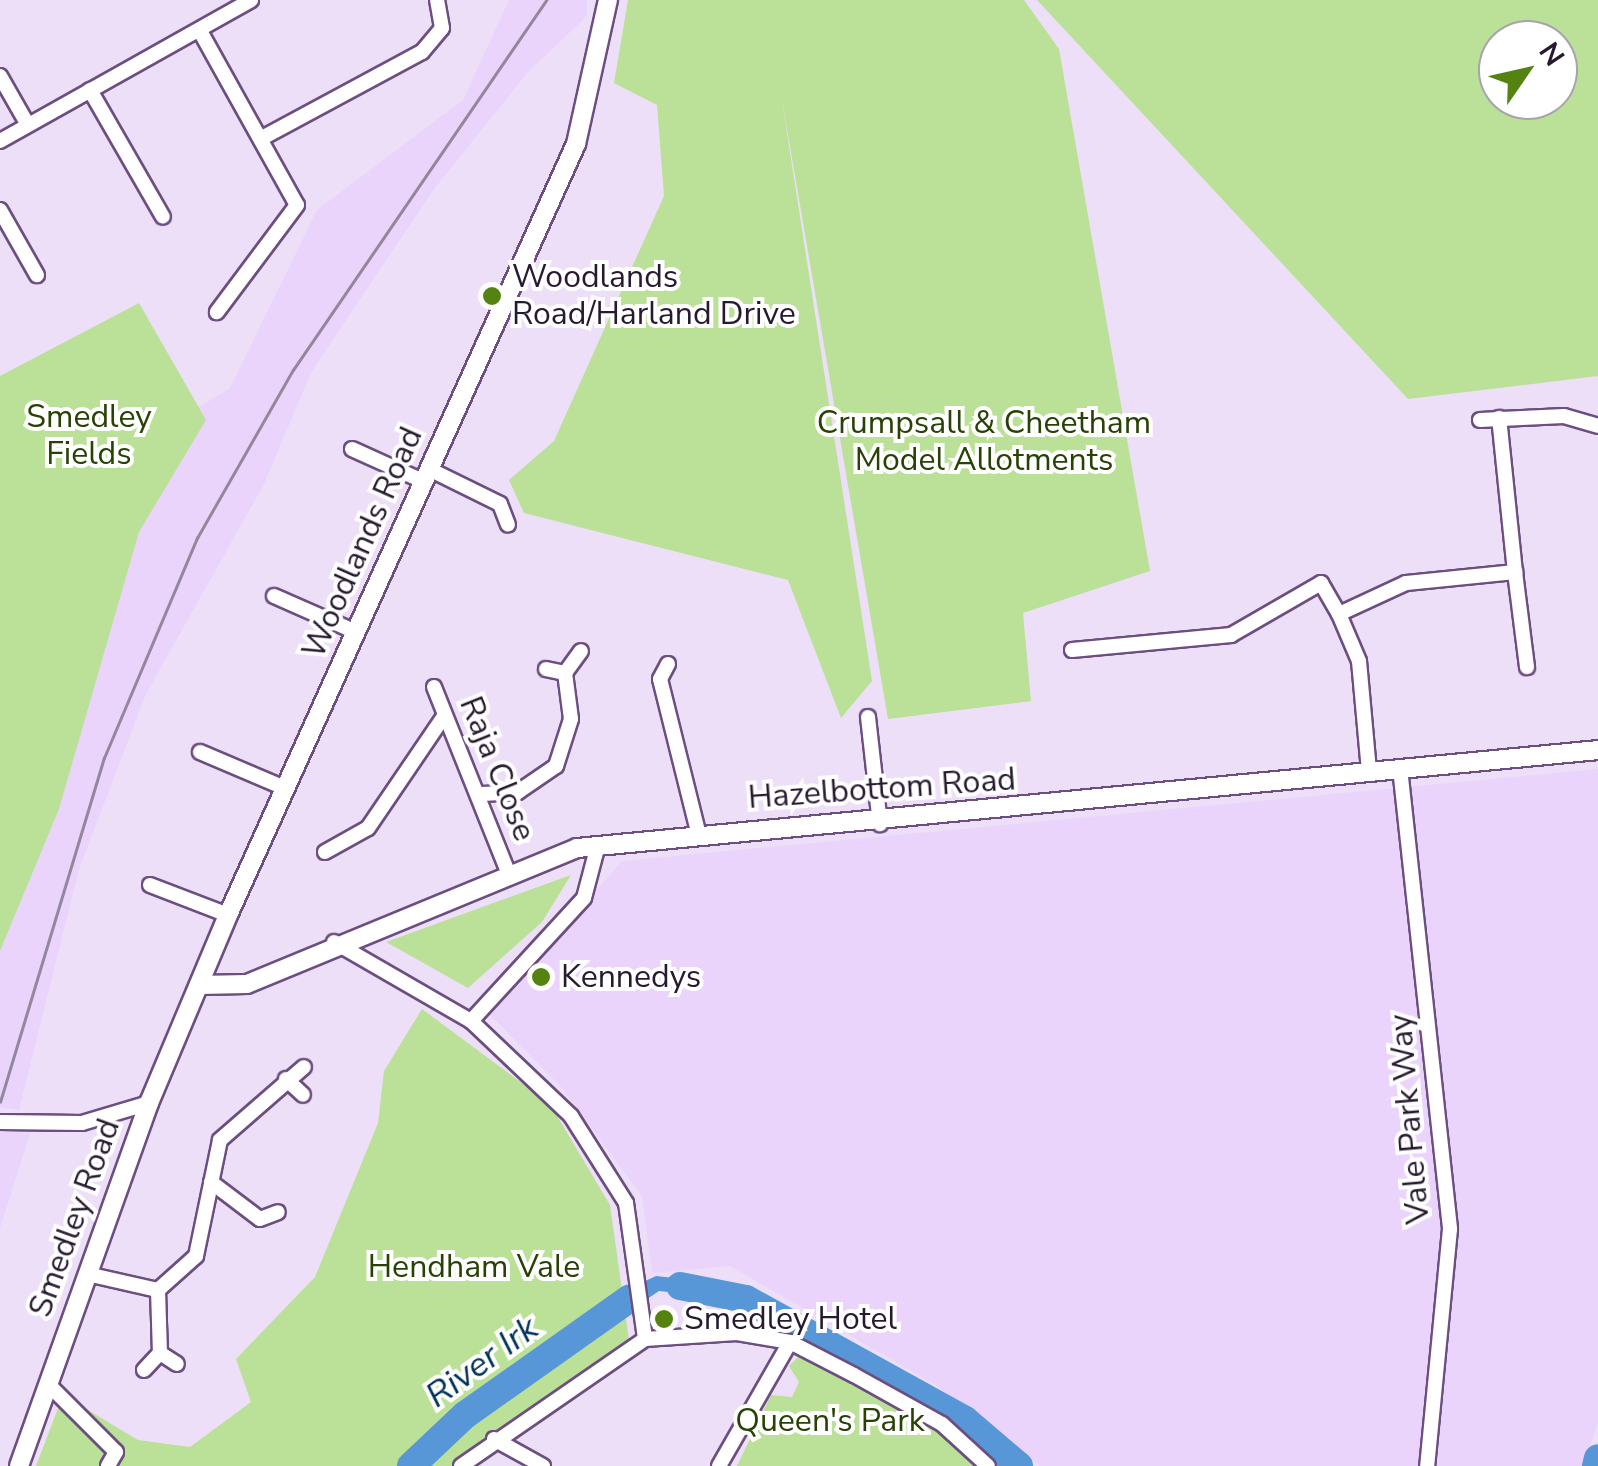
<!DOCTYPE html>
<html>
<head>
<meta charset="utf-8">
<style>
	body { margin:0 }
	#map { position:relative; width:1598px; height:1466px; overflow:hidden; background:#eddff7; font-family:"Nunito Sans",sans-serif }
	div>[style] { position:absolute }
	.built>* { inset:0; background:#ebd4fc }
	.green>* { inset:0; background:#bbe098 }
	.water>* { inset:0; background:#5797d8 }
	.river>* { height:28px; margin:-14px; padding:0 14px; transform-origin:14px; border-radius:14px; background:#5797d8 }
	.roads { filter:drop-shadow(2px 0 #6c4e81) drop-shadow(-2px 0 #6c4e81) drop-shadow(0 2px #6c4e81) drop-shadow(0 -2px #6c4e81) }
	.minor>* { height:14px; margin:-7px; padding:0 7px; transform-origin:7px; border-radius:7px; background:#fff }
	.tertiary>* { height:18px; margin:-9px; padding:0 9px; transform-origin:9px; border-radius:9px; background:#fff }
	.tram>* { height:2.5px; margin:-1.25px; padding:0 1.25px; transform-origin:1.25px; border-radius:1.25px; background:#94869d }
	.dots>* { width:28px; height:28px; translate:-50% -50%; box-sizing:border-box; border:5px solid #fff; border-radius:50% }
	span { translate:-50% -50%; white-space:nowrap; text-align:center; line-height:1.15; -webkit-text-stroke:8px #fff; paint-order:stroke }
	.poi-label { font-size:32px; color:#271a30 }
	.left { translate:0 -50%; text-align:left }
	.park-label { font-size:32px; color:#284104 }
	.street-label { font-size:32px; color:#271a30 }
	.water-label { font-size:35px; color:#00315b; font-style:italic }
	.north { position:absolute; left:1478px; top:20px; width:100px; height:100px; box-sizing:border-box; background:#fff; border:2px solid #a9a3ac; border-radius:50%; rotate:56deg; font-size:28px; font-weight:700; line-height:40px; text-align:center; color:#271a30 }
	.north::after { content:''; display:block; margin:auto; width:35px; height:45px; background:#558312; clip-path:polygon(50% 0,100% 100%,50% 72%,0 100%) }
</style>
</head>
<body>
<div id="map">
	<div class="built">
		<i style="clip-path:polygon(509px 0,587px 0,587px 16px,529px 71px,434px 189px,312px 371px,263px 486px,146px 694px,79px 869px,19px 1110px,0 1107px,0 849px,183px 417px,230px 388px,317px 210px,463px 100px)"></i>
		<i style="clip-path:polygon(1598px 769px,1598px 1423px,1583px 1466px,1040px 1466px,937px 1386px,730px 1266px,652px 1273px,642px 1196px,561px 1087px,489px 1014px,622px 861px)"></i>
		<i style="clip-path:polygon(0 1130px,30px 1134px,0 1228px)"></i>
	</div>
	<div class="green">
		<i style="clip-path:polygon(628px 0,1024px 0,1059px 49px,1150px 571px,1023px 613px,1031px 701px,888px 719px,781px 94px,872px 681px,841px 718px,788px 580px,524px 513px,509px 480px,554px 441px,664px 196px,657px 105px,614px 83px)"></i>
		<i style="clip-path:polygon(evenodd,1037px 0,1598px 0,1598px 376px,1408px 399px,1037px 0,1498px 40px,1558px 40px,1558px 100px,1498px 100px,1498px 40px)"></i>
		<i style="clip-path:polygon(139px 303px,206px 420px,139px 532px,59px 809px,0 951px,0 376px)"></i>
		<i style="clip-path:polygon(571px 875px,542px 922px,468px 988px,386px 942px)"></i>
		<i style="clip-path:polygon(422px 1009px,550px 1104px,610px 1205px,629px 1340px,451px 1466px,36px 1466px,63px 1395px,138px 1440px,190px 1447px,251px 1402px,236px 1359px,315px 1277px,378px 1123px,384px 1071px)"></i>
		<i style="clip-path:polygon(801px 1354px,916px 1413px,975px 1466px,737px 1466px,771px 1395px,792px 1397px,799px 1382px,789px 1366px)"></i>
	</div>
	<div class="water">
		<i style="clip-path:polygon(656px 1276px,719px 1283px,715px 1297px,659px 1291px,604px 1328px,597px 1314px,611px 1297px)"></i>
	</div>
	<div class="river">
		<i style="left:680px;top:1286px;width:67px;rotate:11.1deg"></i>
		<i style="left:746px;top:1299px;width:250px;rotate:28.9deg"></i>
		<i style="left:965px;top:1420px;width:71px;rotate:40.4deg"></i>
		<i style="left:411px;top:1466px;width:74px;rotate:-43.4deg"></i>
		<i style="left:465px;top:1415px;width:202px;rotate:-35.3deg"></i>
		<i style="left:1596px;top:1466px;width:8px;rotate:-76deg"></i>
	</div>
	<div class="roads">
		<div class="minor">
			<i style="left:200px;top:31px;width:199px;rotate:60.9deg"></i>
			<i style="left:297px;top:205px;width:134px;rotate:126.8deg"></i>
			<i style="left:0;top:76px;width:56px;rotate:60.3deg"></i>
			<i style="left:90px;top:90px;width:146px;rotate:60.1deg"></i>
			<i style="left:262px;top:138px;width:182px;rotate:-28.3deg"></i>
			<i style="left:422px;top:52px;width:31px;rotate:-50deg"></i>
			<i style="left:442px;top:28px;width:28px;rotate:-100deg"></i>
			<i style="left:0;top:141px;width:288px;rotate:-29.3deg"></i>
			<i style="left:0;top:210px;width:75px;rotate:60.4deg"></i>
			<i style="left:1480px;top:420px;width:84px;rotate:-2.7deg"></i>
			<i style="left:1564px;top:416px;width:35px;rotate:16deg"></i>
			<i style="left:352px;top:449px;width:78px;rotate:24.3deg"></i>
			<i style="left:429px;top:469px;width:79px;rotate:26.2deg"></i>
			<i style="left:500px;top:504px;width:22px;rotate:69deg"></i>
			<i style="left:1515px;top:572px;width:96px;rotate:82.8deg"></i>
			<i style="left:274px;top:596px;width:90px;rotate:23.7deg"></i>
			<i style="left:1072px;top:650px;width:160px;rotate:-5.4deg"></i>
			<i style="left:1231px;top:635px;width:104px;rotate:-30deg"></i>
			<i style="left:1321px;top:583px;width:36px;rotate:60deg"></i>
			<i style="left:668px;top:664px;width:17px;rotate:118deg"></i>
			<i style="left:660px;top:679px;width:161px;rotate:76deg"></i>
			<i style="left:546px;top:669px;width:19px;rotate:12deg"></i>
			<i style="left:434px;top:687px;width:199px;rotate:68.2deg"></i>
			<i style="left:868px;top:717px;width:108px;rotate:83.6deg"></i>
			<i style="left:200px;top:752px;width:92px;rotate:23deg"></i>
			<i style="left:1400px;top:768px;width:464px;rotate:83.8deg"></i>
			<i style="left:1450px;top:1229px;width:238px;rotate:95.5deg"></i>
			<i style="left:1369px;top:771px;width:110px;rotate:-95.2deg"></i>
			<i style="left:1359px;top:661px;width:51px;rotate:-113.1deg"></i>
			<i style="left:1339px;top:614px;width:74px;rotate:-24.8deg"></i>
			<i style="left:1406px;top:583px;width:110px;rotate:-5.8deg"></i>
			<i style="left:1515px;top:572px;width:155px;rotate:-95.9deg"></i>
			<i style="left:482px;top:794px;width:36px;rotate:-3deg"></i>
			<i style="left:518px;top:792px;width:46px;rotate:-34.4deg"></i>
			<i style="left:556px;top:766px;width:49px;rotate:-72.3deg"></i>
			<i style="left:571px;top:719px;width:46px;rotate:-97.4deg"></i>
			<i style="left:565px;top:673px;width:27px;rotate:-54deg"></i>
			<i style="left:325px;top:852px;width:49px;rotate:-29.2deg"></i>
			<i style="left:368px;top:828px;width:135px;rotate:-55.8deg"></i>
			<i style="left:150px;top:885px;width:84px;rotate:21deg"></i>
			<i style="left:334px;top:942px;width:158px;rotate:30deg"></i>
			<i style="left:471px;top:1021px;width:138px;rotate:43.5deg"></i>
			<i style="left:571px;top:1116px;width:103px;rotate:57.7deg"></i>
			<i style="left:626px;top:1203px;width:137px;rotate:82deg"></i>
			<i style="left:471px;top:1021px;width:167px;rotate:-47.4deg"></i>
			<i style="left:584px;top:898px;width:55px;rotate:-75.2deg"></i>
			<i style="left:286px;top:1079px;width:23px;rotate:43deg"></i>
			<i style="left:0;top:1122px;width:82px;rotate:0.7deg"></i>
			<i style="left:82px;top:1123px;width:70px;rotate:-16.6deg"></i>
			<i style="left:211px;top:1182px;width:61px;rotate:37.1deg"></i>
			<i style="left:260px;top:1219px;width:19px;rotate:-21deg"></i>
			<i style="left:87px;top:1274px;width:73px;rotate:12.7deg"></i>
			<i style="left:158px;top:1290px;width:51px;rotate:-41.8deg"></i>
			<i style="left:196px;top:1256px;width:118px;rotate:-78.3deg"></i>
			<i style="left:220px;top:1140px;width:111px;rotate:-41deg"></i>
			<i style="left:158px;top:1290px;width:63px;rotate:88.2deg"></i>
			<i style="left:160px;top:1353px;width:20px;rotate:33deg"></i>
			<i style="left:144px;top:1370px;width:23px;rotate:-47deg"></i>
			<i style="left:48px;top:1384px;width:96px;rotate:45deg"></i>
			<i style="left:116px;top:1452px;width:16px;rotate:120deg"></i>
			<i style="left:494px;top:1439px;width:56px;rotate:28.9deg"></i>
			<i style="left:461px;top:1466px;width:224px;rotate:-34.6deg"></i>
			<i style="left:645px;top:1339px;width:92px;rotate:-3.7deg"></i>
			<i style="left:737px;top:1333px;width:54px;rotate:9.6deg"></i>
			<i style="left:790px;top:1342px;width:72px;rotate:27.3deg"></i>
			<i style="left:854px;top:1375px;width:101px;rotate:29.1deg"></i>
			<i style="left:942px;top:1424px;width:62px;rotate:42.4deg"></i>
			<i style="left:719px;top:1466px;width:143px;rotate:-60.2deg"></i>
		</div>
		<div class="tertiary">
			<i style="left:199px;top:985px;width:48px;rotate:-1.2deg"></i>
			<i style="left:247px;top:984px;width:357px;rotate:-22.4deg"></i>
			<i style="left:577px;top:848px;width:1026px;rotate:-5.48deg"></i>
			<i style="left:19px;top:1466px;width:386px;rotate:-70.3deg"></i>
			<i style="left:149px;top:1103px;width:204px;rotate:-67.2deg"></i>
			<i style="left:228px;top:915px;width:846px;rotate:-65.71deg"></i>
			<i style="left:576px;top:144px;width:148px;rotate:-77.5deg"></i>
		</div>
	</div>
	<div class="tram">
		<i style="left:0;top:1102px;width:359px;rotate:-73.2deg"></i>
		<i style="left:104px;top:758px;width:239px;rotate:-67.1deg"></i>
		<i style="left:197px;top:538px;width:193px;rotate:-60.3deg"></i>
		<i style="left:293px;top:370px;width:448px;rotate:-55.6deg"></i>
	</div>
	<div class="dots">
		<i style="left:492px;top:296px;background:#558312"></i>
		<i style="left:541px;top:977px;background:#558312"></i>
		<i style="left:664px;top:1319px;background:#558312"></i>
	</div>
	<div class="poi-label">
		<span class="left" style="left:512px;top:296px">Woodlands<br>Road/Harland Drive</span>
		<span class="left" style="left:561px;top:977px">Kennedys</span>
		<span class="left" style="left:684px;top:1319px">Smedley Hotel</span>
	</div>
	<div class="park-label">
		<span style="left:89px;top:436px">Smedley<br>Fields</span>
		<span style="left:984px;top:442px">Crumpsall &amp; Cheetham<br>Model Allotments</span>
		<span style="left:474px;top:1267px">Hendham Vale</span>
		<span style="left:830px;top:1421px">Queen's Park</span>
	</div>
	<div class="street-label">
		<span style="left:363px;top:543px;rotate:-66deg">Woodlands Road</span>
		<span style="left:497px;top:769px;rotate:68deg">Raja Close</span>
		<span style="left:882px;top:789px;rotate:-4deg">Hazelbottom Road</span>
		<span style="left:1410px;top:1119px;rotate:-95deg">Vale Park Way</span>
		<span style="left:75px;top:1218px;rotate:-70deg">Smedley Road</span>
	</div>
	<div class="water-label">
		<span style="left:482px;top:1362px;rotate:-36deg">River Irk</span>
	</div>
	<div class="north">N</div>
</div>
</body>
</html>
